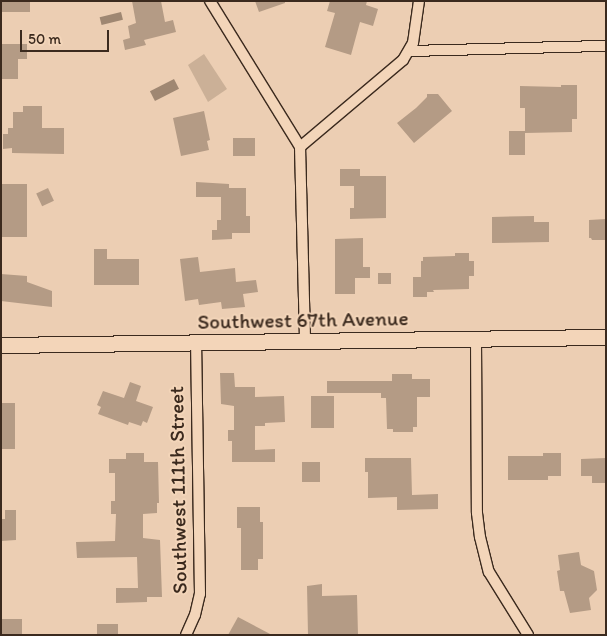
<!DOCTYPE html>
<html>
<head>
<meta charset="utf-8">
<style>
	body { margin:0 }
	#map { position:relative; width:607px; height:636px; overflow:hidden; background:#ecceb3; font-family:Itim,sans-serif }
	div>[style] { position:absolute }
	.green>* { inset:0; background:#cbb097 }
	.water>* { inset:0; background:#9f8772; transform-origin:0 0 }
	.building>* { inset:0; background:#b49b85; transform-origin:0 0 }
	.roads { filter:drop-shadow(1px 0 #3b2a1e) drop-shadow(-1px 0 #3b2a1e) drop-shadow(0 1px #3b2a1e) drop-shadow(0 -1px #3b2a1e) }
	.street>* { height:10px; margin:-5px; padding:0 5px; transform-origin:5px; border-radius:5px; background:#f3d5b9 }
	.secondary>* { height:15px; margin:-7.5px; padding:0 7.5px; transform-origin:7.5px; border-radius:7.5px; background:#f3d5b9 }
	span { translate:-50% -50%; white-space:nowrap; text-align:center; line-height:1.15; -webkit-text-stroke:4px #f3d5b9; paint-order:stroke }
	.street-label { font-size:21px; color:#3b2a1e }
	.frame { position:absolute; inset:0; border:2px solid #3b2a1e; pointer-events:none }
	.scale { position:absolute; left:20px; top:30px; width:89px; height:22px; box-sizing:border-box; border:2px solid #3b2a1e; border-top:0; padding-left:6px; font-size:15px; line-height:18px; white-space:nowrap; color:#3b2a1e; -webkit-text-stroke:4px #f3d5b9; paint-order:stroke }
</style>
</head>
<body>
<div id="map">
	<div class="green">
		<i style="clip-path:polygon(204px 54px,227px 89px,208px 102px,188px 65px)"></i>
	</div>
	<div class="water">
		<i style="left:121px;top:12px;width:8px;height:22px;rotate:76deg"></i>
		<i style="left:174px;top:79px;width:11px;height:27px;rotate:63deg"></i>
	</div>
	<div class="building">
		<i style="left:1px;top:1px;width:29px;height:11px"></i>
		<i style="clip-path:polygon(132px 1px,161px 1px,165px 22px,173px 20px,176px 32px,144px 40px,146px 45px,125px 50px,123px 40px,130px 38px,128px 26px,136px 23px)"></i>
		<i style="clip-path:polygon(255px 1px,285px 1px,285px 3px,259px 12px)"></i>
		<i style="clip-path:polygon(330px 1px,367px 1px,366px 5px,378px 9px,373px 26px,360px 22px,351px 55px,325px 47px,335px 13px,327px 11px)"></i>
		<i style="clip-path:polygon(1px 44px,27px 44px,27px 59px,18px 59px,18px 79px,1px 79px)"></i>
		<i style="clip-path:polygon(561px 85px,577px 85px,577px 119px,572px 119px,572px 132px,525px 133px,525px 108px,520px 108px,520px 86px,561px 87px)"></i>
		<i style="clip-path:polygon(427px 94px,438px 94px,452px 111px,414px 143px,397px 123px,416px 108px,427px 97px)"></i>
		<i style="clip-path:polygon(23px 106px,42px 106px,42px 128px,64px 128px,64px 154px,12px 153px,12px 148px,3px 149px,3px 134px,8px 134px,8px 128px,13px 128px,13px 112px,23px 112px)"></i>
		<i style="clip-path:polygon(204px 111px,210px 140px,207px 141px,209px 150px,181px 156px,173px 118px)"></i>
		<i style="left:509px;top:131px;width:16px;height:24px"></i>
		<i style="left:233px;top:138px;width:22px;height:18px"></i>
		<i style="clip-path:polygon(340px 169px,360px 169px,360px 176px,386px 176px,386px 218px,350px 219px,350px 208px,354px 208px,354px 186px,340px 186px)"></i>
		<i style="clip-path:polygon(196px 182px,229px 184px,229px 188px,246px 188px,246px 216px,250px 216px,250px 233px,232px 233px,232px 239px,212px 240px,212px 230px,217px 230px,217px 220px,221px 220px,221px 197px,196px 197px)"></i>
		<i style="left:1px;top:184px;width:26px;height:53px"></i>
		<i style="left:48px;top:188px;width:14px;height:13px;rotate:65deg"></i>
		<i style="clip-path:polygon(534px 216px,534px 222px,549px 222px,549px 242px,492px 243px,492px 217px)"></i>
		<i style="clip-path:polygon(606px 219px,606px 240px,592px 240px,591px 238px,589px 238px,589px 220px)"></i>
		<i style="clip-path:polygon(363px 238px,363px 267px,370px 267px,370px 278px,355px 278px,355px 294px,335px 294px,335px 239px)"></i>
		<i style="clip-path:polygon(94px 249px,107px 249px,107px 259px,139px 259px,139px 285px,94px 285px)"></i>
		<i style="clip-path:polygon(455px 253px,469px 253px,469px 261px,474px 261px,474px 276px,469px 276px,469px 289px,433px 290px,434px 292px,427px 292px,427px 297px,413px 297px,413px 277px,421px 277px,421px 261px,423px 261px,423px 257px,455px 256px)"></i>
		<i style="clip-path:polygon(198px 257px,200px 272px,235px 268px,236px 282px,256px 280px,258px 292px,243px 294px,245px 307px,222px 309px,221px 302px,199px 305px,198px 299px,185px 301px,180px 259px)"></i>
		<i style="left:378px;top:273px;width:13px;height:11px"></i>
		<i style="clip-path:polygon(1px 274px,27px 276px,27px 282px,52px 291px,52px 307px,1px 301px)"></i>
		<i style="clip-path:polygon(220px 373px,234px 373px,235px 387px,255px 387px,255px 397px,284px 396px,285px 422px,265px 423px,265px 426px,255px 426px,255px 450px,275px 449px,275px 462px,232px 462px,232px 441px,228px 441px,228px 430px,234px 430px,234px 406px,221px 404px)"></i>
		<i style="clip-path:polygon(392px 374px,412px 374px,412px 379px,430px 379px,430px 397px,417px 397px,417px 427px,413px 427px,413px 432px,393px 432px,393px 429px,387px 429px,386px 398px,381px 398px,381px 393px,327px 393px,327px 381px,392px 381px)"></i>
		<i style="clip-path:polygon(130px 382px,141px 386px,136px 401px,153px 407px,147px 423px,143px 421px,141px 426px,129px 422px,128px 425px,98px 414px,101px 407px,97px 405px,103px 391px,124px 398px)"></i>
		<i style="left:311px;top:396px;width:23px;height:32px"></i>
		<i style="left:1px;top:403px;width:14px;height:46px"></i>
		<i style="clip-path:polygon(126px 453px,144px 453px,144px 462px,158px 462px,159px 503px,157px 503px,157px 513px,143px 514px,143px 538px,160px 540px,162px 597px,147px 597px,147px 602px,116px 603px,116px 588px,138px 588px,137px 557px,77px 558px,76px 542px,115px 541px,116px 514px,111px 514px,111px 501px,115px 501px,115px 473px,109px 473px,109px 459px,126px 459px)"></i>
		<i style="clip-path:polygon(543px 453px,561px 453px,561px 476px,548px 476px,548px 480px,508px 480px,508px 456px,543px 456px)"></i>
		<i style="clip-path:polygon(365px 458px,411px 458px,412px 495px,438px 494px,438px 509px,397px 510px,397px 497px,368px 498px,368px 472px,365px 472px)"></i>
		<i style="clip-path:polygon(606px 458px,606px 483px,592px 483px,592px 476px,581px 476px,581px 459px)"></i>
		<i style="left:302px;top:462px;width:18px;height:20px"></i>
		<i style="clip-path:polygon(237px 507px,260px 507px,260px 522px,263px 522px,263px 559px,258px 559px,258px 570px,241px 570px,241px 528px,237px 528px)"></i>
		<i style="clip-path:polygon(5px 510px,16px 510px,16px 540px,1px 541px,1px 519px,5px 519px)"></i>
		<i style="clip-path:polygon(579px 552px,581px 565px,594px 571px,597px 590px,589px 598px,591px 610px,570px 613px,564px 591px,560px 591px,557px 571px,560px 570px,558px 555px)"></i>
		<i style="clip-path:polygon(322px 584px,322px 596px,357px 595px,358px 635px,308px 635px,307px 586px)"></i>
		<i style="clip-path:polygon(238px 617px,272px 635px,228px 635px)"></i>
		<i style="left:22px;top:619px;width:16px;height:21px;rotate:90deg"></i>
		<i style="left:97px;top:624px;width:21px;height:11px"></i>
	</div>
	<div class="roads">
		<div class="street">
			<i style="left:210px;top:1px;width:172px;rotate:58.3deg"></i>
			<i style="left:300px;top:147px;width:194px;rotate:88.5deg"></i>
			<i style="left:410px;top:51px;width:196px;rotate:-1.5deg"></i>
			<i style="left:300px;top:147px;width:135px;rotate:-40.2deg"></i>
			<i style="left:403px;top:60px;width:20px;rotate:-60deg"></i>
			<i style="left:413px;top:43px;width:42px;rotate:-81.9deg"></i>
			<i style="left:476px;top:339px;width:174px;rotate:89.7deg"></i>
			<i style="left:477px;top:513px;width:24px;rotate:83deg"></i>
			<i style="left:480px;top:537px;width:36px;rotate:76deg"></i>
			<i style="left:489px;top:572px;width:74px;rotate:58.2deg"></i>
			<i style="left:186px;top:635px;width:22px;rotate:-66deg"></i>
			<i style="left:195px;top:615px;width:22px;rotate:-77deg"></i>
			<i style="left:200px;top:594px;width:252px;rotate:-90.9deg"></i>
		</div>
		<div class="secondary">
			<i style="left:1px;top:345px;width:605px;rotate:-0.76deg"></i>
		</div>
	</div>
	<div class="street-label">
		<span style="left:303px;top:320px;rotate:-1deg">Southwest 67th Avenue</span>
		<span style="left:178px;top:490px;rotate:-91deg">Southwest 111th Street</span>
	</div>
	<div class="frame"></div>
	<div class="scale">50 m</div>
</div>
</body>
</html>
